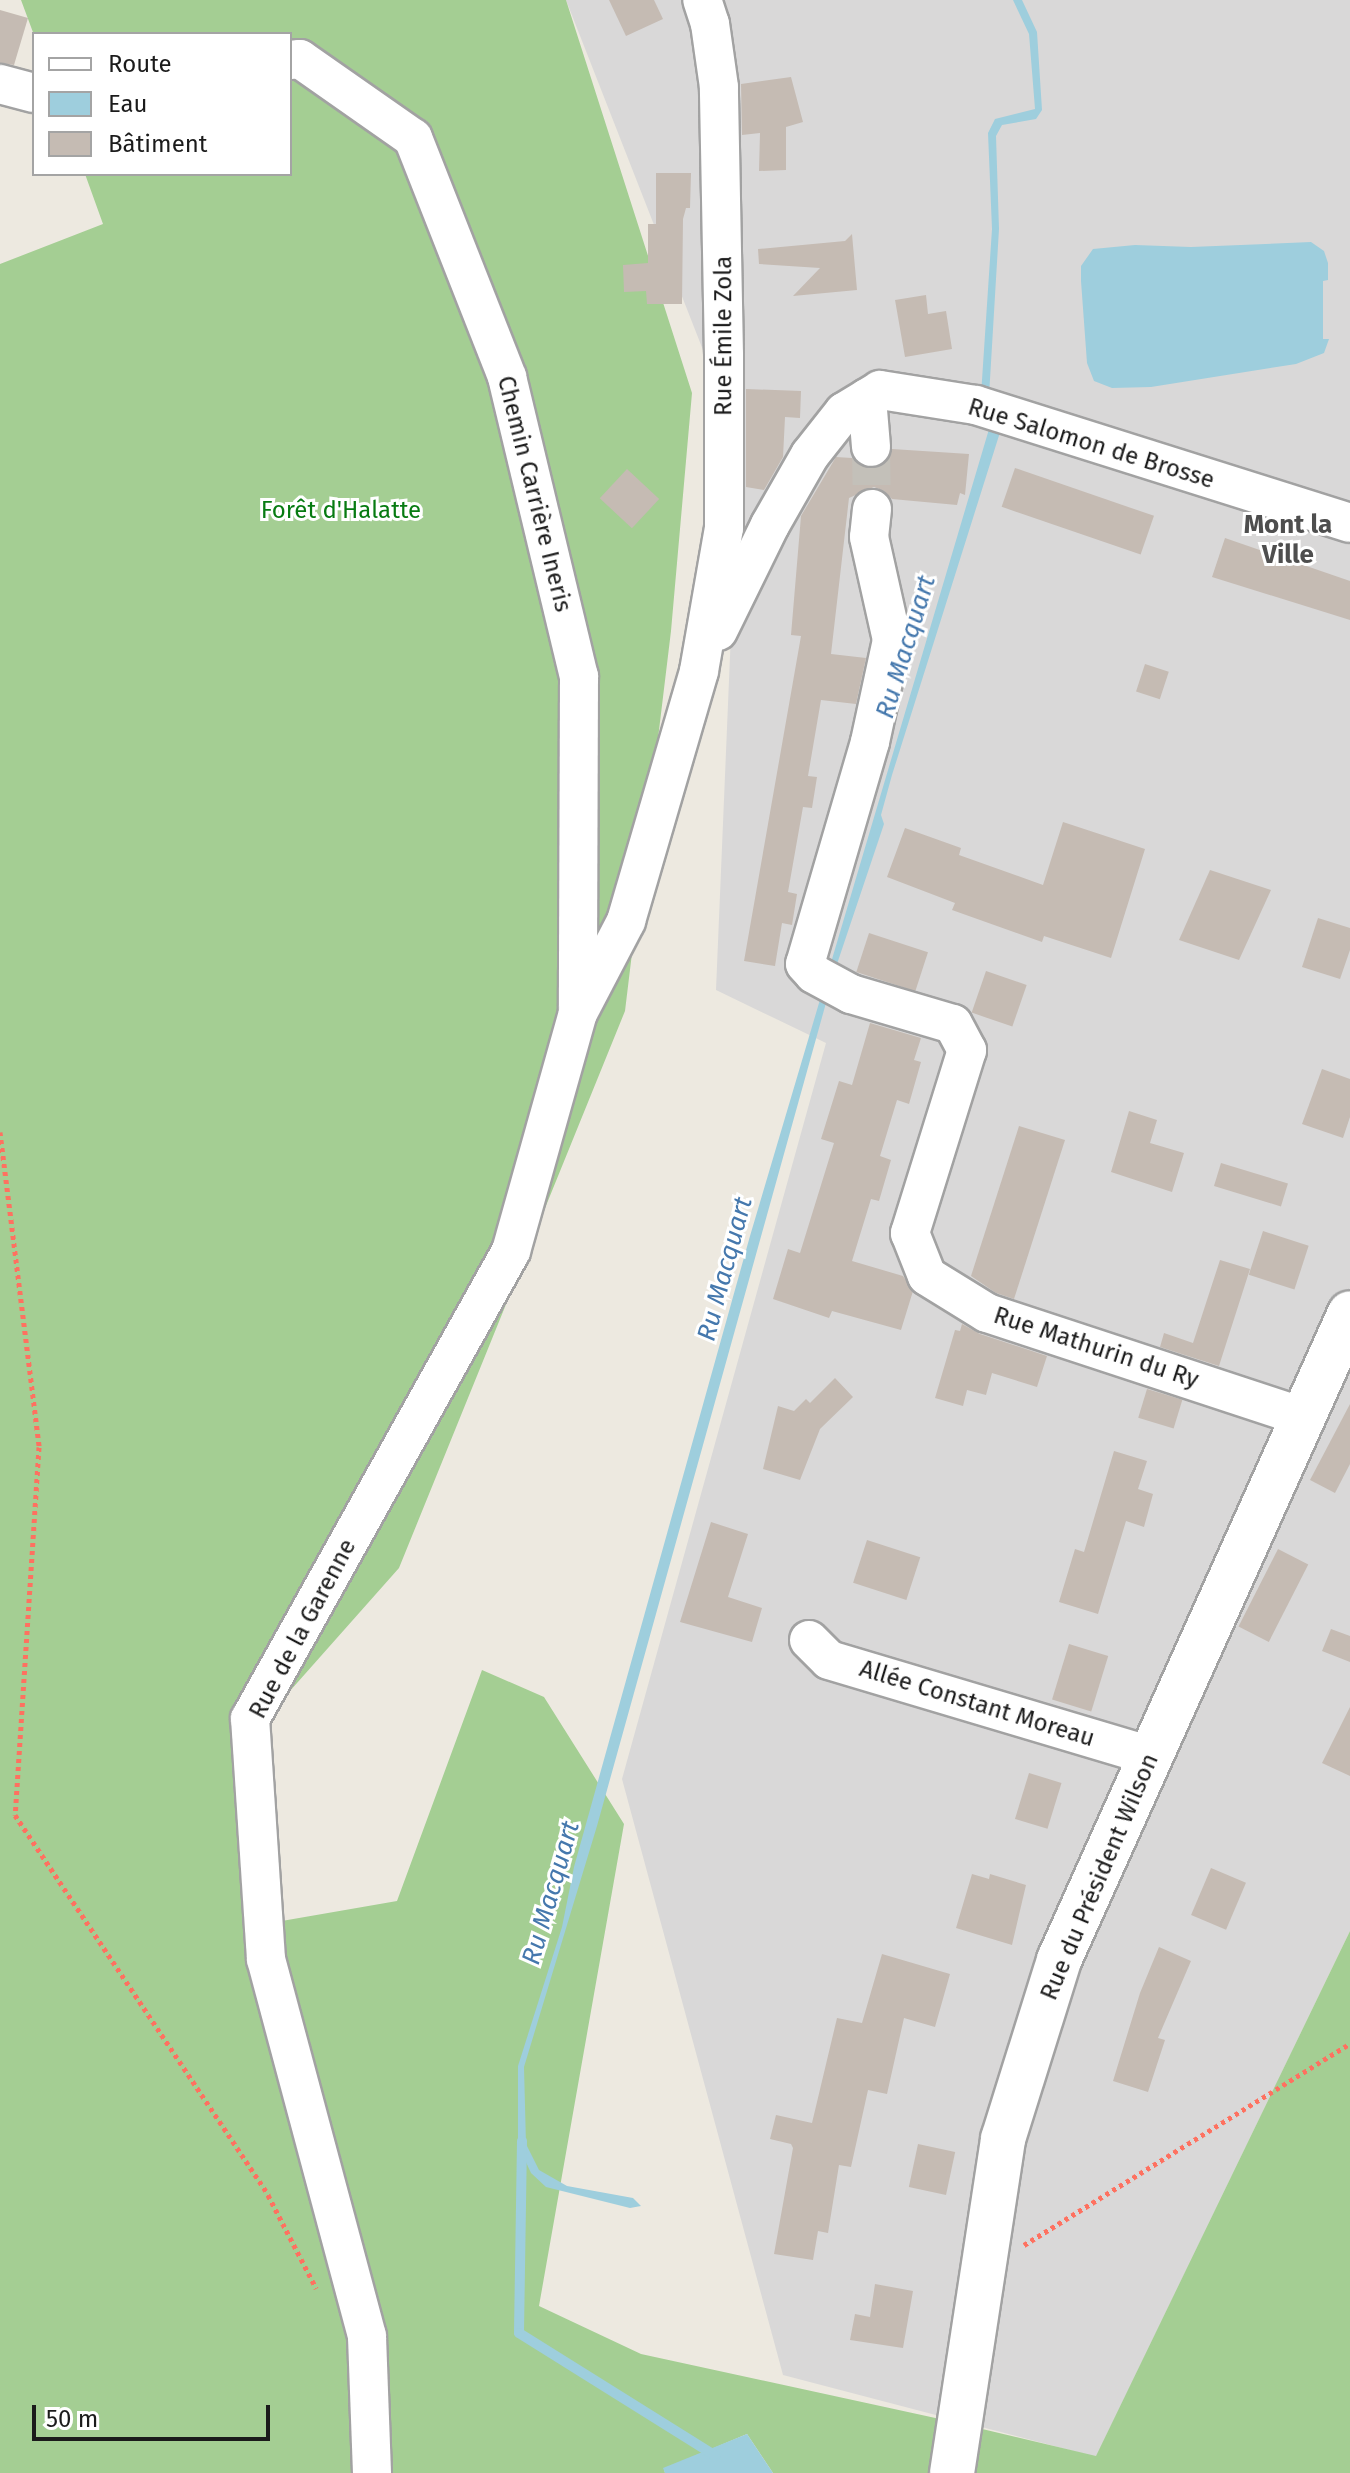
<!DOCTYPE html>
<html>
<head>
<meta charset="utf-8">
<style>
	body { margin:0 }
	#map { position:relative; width:1350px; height:2473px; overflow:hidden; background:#ede9e0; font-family:"Fira Sans",sans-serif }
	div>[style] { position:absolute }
	.residential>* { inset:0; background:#d9d8d8 }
	.forest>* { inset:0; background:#a4ce93 }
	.water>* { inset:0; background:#9ecedd }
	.stream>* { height:10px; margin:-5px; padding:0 5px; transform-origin:5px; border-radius:5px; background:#9ecedd }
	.building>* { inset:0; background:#c5bbb3; transform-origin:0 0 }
	.minor-tunnel>* { height:38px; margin-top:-19px; transform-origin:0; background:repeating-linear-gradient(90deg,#c3c0b9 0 38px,transparent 0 57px) }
	.path>* { height:5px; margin-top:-2.5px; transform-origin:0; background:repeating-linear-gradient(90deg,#fe7160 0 4px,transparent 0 8px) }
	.roads { filter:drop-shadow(2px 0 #a2a2a2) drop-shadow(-2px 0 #a2a2a2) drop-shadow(0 2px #a2a2a2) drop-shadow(0 -2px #a2a2a2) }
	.minor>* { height:38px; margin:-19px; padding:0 19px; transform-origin:19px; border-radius:19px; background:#fff }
	.tertiary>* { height:44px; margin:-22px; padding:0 22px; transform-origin:22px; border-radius:22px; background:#fff }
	span { translate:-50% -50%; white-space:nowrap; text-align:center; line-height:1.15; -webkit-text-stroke:6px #fff; paint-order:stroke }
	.street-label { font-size:24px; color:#1b1b1b }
	.park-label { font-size:24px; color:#077b12 }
	.neighbourhood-label { font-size:26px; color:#4e4e4e; font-weight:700 }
	.water-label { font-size:26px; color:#4578ad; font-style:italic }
	.legend { position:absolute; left:32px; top:32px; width:260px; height:144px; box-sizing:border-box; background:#fff; border:2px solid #a4a4a4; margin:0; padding:10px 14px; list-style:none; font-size:24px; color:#1b1b1b }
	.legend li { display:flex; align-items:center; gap:16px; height:40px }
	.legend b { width:40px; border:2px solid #a4a4a4 }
	.scale { position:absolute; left:32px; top:2405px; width:238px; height:36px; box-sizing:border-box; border:4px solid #1b1b1b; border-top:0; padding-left:10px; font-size:24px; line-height:28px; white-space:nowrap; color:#1b1b1b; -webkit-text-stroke:6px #fff; paint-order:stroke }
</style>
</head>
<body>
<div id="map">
	<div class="residential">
		<i style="clip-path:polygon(566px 0,1350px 0,1350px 1931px,1096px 2457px,783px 2375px,622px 1779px,826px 1043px,716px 990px,739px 442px)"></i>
	</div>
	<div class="forest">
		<i style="clip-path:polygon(21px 0,566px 0,692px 393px,671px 631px,625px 1011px,399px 1568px,235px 1753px,276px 1922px,397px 1901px,482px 1670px,544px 1697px,624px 1824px,539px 2306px,641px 2354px,940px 2419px,1096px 2456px,1350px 1931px,1350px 2473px,773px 2473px,747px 2434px,664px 2469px,665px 2473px,0 2473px,0 264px,103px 224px,85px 174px,290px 174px,290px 34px,34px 35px)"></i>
	</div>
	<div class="water">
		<i style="clip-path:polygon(1013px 0,1022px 0,1037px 32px,1042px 110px,1036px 119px,1002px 125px,996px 136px,999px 229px,989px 396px,981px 395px,992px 229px,988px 133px,995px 119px,1035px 109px,1029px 34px)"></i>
		<i style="clip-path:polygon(1311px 242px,1324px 251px,1328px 263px,1328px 280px,1323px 281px,1323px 339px,1329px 339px,1324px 353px,1296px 364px,1151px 387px,1112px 388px,1094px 381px,1087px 363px,1081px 281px,1081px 266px,1093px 249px,1135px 245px,1191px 247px)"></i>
		<i style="clip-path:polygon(992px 419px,1002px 426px,892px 775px,881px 815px,884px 824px,836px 967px,597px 1826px,524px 2067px,526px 2144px,539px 2170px,567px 2186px,633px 2198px,641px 2206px,630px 2208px,546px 2187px,531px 2173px,518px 2145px,518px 2066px,562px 1927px,574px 1867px,750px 1236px)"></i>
		<i style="clip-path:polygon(747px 2434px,773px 2473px,665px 2473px,663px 2468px)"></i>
	</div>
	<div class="stream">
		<i style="left:522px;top:2141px;width:192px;rotate:90.9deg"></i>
		<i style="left:519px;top:2333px;width:232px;rotate:32deg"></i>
	</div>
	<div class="building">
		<i style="clip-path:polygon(609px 0,654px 0,663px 19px,626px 36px)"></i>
		<i style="clip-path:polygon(0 10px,28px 18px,14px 65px,0 63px)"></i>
		<i style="clip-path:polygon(791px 77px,803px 122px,786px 127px,786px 170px,759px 171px,760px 133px,742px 135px,741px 84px)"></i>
		<i style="clip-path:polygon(656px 173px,691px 173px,690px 208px,686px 208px,683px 219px,682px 304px,647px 304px,646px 291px,624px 292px,623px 265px,648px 263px,648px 224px,656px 224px)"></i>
		<i style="clip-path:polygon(852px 234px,857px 290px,793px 296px,820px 268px,759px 264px,758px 249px,845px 241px)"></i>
		<i style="clip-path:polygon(926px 295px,928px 314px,946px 311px,952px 349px,905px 357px,895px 300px)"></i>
		<i style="clip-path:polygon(746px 389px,801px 391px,800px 418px,785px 417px,783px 457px,764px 490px,746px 487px)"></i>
		<i style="clip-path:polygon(892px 449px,969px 454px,965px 495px,960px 493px,957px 505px,892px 499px,884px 491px,874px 487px,849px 498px,831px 654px,866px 658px,856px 704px,821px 700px,808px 776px,817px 777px,812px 808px,803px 807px,788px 892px,797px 894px,792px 925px,782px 923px,775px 966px,744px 961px,801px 636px,791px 635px,801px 516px,836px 457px,852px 458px,861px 466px,874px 469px,884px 465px)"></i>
		<i style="left:1015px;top:468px;width:147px;height:41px;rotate:19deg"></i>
		<i style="left:627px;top:469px;width:44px;height:40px;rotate:43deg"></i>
		<i style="clip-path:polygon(1225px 538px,1350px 581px,1350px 620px,1212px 577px)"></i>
		<i style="left:1145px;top:664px;width:25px;height:29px;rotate:18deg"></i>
		<i style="clip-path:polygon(1063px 822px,1145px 849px,1111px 958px,1044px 936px,1042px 942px,952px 910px,955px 903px,887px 877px,905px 828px,961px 848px,959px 855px,1043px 885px)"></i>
		<i style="clip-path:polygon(1210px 870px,1271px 890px,1239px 960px,1179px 940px)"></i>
		<i style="clip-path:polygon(1318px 918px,1350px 928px,1350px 950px,1340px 979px,1302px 967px)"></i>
		<i style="left:869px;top:933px;width:62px;height:41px;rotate:18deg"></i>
		<i style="left:986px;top:971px;width:43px;height:44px;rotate:19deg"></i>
		<i style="clip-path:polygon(870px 1023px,921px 1038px,914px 1060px,921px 1062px,909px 1104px,897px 1100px,880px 1156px,891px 1160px,879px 1201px,871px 1199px,852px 1261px,903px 1276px,913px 1291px,901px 1330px,832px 1311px,829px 1318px,773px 1299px,788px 1249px,800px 1253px,834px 1143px,821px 1139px,839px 1081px,852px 1085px)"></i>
		<i style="clip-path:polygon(1322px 1069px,1350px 1079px,1350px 1117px,1343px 1138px,1302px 1124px)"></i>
		<i style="clip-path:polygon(1129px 1111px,1157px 1120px,1150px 1143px,1184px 1153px,1172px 1192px,1111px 1172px)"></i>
		<i style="clip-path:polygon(1019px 1126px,1065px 1140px,1014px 1299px,996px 1293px,971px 1276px)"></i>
		<i style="left:1221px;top:1163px;width:70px;height:24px;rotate:17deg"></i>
		<i style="left:1263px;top:1231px;width:48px;height:46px;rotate:18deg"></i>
		<i style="clip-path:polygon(1220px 1260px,1250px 1269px,1219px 1366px,1160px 1347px,1164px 1333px,1193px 1343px)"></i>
		<i style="clip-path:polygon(962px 1324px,980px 1334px,1047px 1356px,1037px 1387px,992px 1373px,986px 1395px,967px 1390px,963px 1406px,935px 1398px,955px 1330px,960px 1331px)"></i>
		<i style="clip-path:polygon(835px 1378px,853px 1397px,820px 1429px,800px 1480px,763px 1469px,778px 1406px,794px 1411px,806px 1399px,810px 1403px)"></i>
		<i style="left:1147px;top:1389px;width:37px;height:30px;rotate:17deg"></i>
		<i style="clip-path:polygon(1350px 1404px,1350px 1464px,1335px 1493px,1310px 1480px)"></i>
		<i style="clip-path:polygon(1114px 1451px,1147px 1461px,1138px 1489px,1153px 1494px,1144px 1527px,1126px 1521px,1098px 1614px,1059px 1602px,1075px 1549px,1084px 1552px)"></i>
		<i style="clip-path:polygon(711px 1522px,748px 1534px,728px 1597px,762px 1608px,752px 1642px,680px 1622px)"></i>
		<i style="left:867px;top:1540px;width:56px;height:45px;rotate:18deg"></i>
		<i style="left:1278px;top:1549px;width:34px;height:87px;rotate:27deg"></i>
		<i style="clip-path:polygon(1331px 1629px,1350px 1636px,1350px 1662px,1322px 1651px)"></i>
		<i style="left:1069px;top:1644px;width:41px;height:58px;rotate:17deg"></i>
		<i style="clip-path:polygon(1350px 1707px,1350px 1776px,1322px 1763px)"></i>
		<i style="left:1029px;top:1773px;width:34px;height:48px;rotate:17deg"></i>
		<i style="left:1211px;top:1868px;width:38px;height:51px;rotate:23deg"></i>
		<i style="clip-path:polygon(972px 1874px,989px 1879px,990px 1874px,1026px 1885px,1012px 1945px,956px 1928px)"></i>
		<i style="clip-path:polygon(1159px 1947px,1191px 1961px,1158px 2038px,1165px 2040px,1148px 2092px,1113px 2081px,1140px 1993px)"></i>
		<i style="clip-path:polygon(882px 1954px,950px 1974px,935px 2027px,904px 2018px,887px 2094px,868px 2090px,851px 2167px,839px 2165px,828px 2233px,818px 2231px,813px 2260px,774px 2254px,793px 2148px,791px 2144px,770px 2139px,776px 2115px,812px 2123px,837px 2018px,862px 2023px)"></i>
		<i style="left:918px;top:2144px;width:38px;height:44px;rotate:12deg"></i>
		<i style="clip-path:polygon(875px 2284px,913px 2291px,903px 2348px,850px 2340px,855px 2314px,870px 2317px)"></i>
	</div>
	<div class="minor-tunnel">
		<i style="left:871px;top:447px;width:62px;rotate:89.1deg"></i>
	</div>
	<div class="path">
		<i style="left:0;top:1132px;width:317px;rotate:82.9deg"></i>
		<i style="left:39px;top:1447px;width:369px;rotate:93.7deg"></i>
		<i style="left:15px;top:1815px;width:457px;rotate:56.3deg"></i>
		<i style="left:268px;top:2195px;width:105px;rotate:62.7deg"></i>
		<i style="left:1024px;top:2245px;width:383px;rotate:-31.7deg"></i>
	</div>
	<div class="roads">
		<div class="minor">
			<i style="left:290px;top:60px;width:10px;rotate:-6deg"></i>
			<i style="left:300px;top:59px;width:138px;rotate:35deg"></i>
			<i style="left:413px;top:138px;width:257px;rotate:68.5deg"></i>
			<i style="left:507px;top:377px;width:308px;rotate:76.5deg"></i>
			<i style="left:579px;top:676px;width:330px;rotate:90.2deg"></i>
			<i style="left:0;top:84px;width:35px;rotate:15deg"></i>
			<i style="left:867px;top:398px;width:49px;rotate:85.3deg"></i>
			<i style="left:872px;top:509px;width:28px;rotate:96deg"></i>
			<i style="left:869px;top:537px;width:106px;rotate:77.4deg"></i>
			<i style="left:892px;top:640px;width:104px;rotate:102.2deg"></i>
			<i style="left:870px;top:742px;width:231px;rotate:106.3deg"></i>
			<i style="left:805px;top:964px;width:13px;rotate:48deg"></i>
			<i style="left:814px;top:974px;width:42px;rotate:28.4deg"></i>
			<i style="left:851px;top:994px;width:106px;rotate:16.4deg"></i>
			<i style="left:953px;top:1024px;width:30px;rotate:62deg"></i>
			<i style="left:967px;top:1050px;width:192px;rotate:107.3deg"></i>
			<i style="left:910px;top:1233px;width:46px;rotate:68.4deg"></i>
			<i style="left:927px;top:1276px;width:70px;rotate:31.7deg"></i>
			<i style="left:987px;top:1313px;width:333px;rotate:18.2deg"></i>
			<i style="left:718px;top:631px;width:118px;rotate:-63.9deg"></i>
			<i style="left:770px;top:525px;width:81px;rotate:-60.3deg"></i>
			<i style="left:810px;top:455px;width:55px;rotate:-51.7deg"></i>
			<i style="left:844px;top:412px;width:42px;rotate:-31.4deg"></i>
			<i style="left:880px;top:390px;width:97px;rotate:8.9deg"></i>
			<i style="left:976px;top:405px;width:392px;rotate:17.5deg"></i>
			<i style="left:809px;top:1640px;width:28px;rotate:45deg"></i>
			<i style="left:829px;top:1660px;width:336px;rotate:16.6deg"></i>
			<i style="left:372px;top:2473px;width:137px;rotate:-92.1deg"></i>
			<i style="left:367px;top:2336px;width:390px;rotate:-105deg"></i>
			<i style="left:266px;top:1959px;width:241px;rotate:-93.8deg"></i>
			<i style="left:250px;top:1719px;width:536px;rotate:-60.85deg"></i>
			<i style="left:511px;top:1251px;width:247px;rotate:-74.3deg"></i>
			<i style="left:578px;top:1013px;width:104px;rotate:-62.4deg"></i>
			<i style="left:626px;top:921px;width:260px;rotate:-73.7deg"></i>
			<i style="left:699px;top:671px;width:145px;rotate:-80.1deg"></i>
			<i style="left:724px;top:528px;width:173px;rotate:-90deg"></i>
			<i style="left:724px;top:355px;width:268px;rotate:-91.1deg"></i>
			<i style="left:719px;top:87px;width:64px;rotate:-98.1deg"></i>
			<i style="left:710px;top:24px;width:25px;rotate:-108deg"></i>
		</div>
		<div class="tertiary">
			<i style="left:952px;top:2473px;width:338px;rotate:-81.3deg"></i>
			<i style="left:1003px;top:2139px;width:188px;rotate:-72.6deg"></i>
			<i style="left:1059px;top:1960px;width:709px;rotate:-65.78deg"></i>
		</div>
	</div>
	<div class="street-label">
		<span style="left:724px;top:336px;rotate:-90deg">Rue Émile Zola</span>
		<span style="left:1091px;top:444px;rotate:17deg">Rue Salomon de Brosse</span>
		<span style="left:534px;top:494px;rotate:76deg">Chemin Carrière Ineris</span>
		<span style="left:1096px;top:1348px;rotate:18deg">Rue Mathurin du Ry</span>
		<span style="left:303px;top:1629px;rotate:-62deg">Rue de la Garenne</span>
		<span style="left:977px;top:1704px;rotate:17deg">Allée Constant Moreau</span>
		<span style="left:1100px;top:1877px;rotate:-67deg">Rue du Président Wilson</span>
	</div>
	<div class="park-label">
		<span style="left:341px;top:511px">Forêt d'Halatte</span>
	</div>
	<div class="neighbourhood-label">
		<span style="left:1288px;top:540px">Mont la<br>Ville</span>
	</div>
	<div class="water-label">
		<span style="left:906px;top:647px;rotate:-73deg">Ru Macquart</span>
		<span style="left:725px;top:1269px;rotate:-75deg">Ru Macquart</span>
		<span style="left:551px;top:1893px;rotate:-74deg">Ru Macquart</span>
	</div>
	<ul class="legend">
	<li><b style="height:10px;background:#fff"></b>Route</li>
	<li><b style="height:22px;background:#9ecedd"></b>Eau</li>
	<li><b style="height:22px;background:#c5bbb3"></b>Bâtiment</li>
	</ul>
	<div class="scale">50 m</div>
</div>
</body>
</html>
